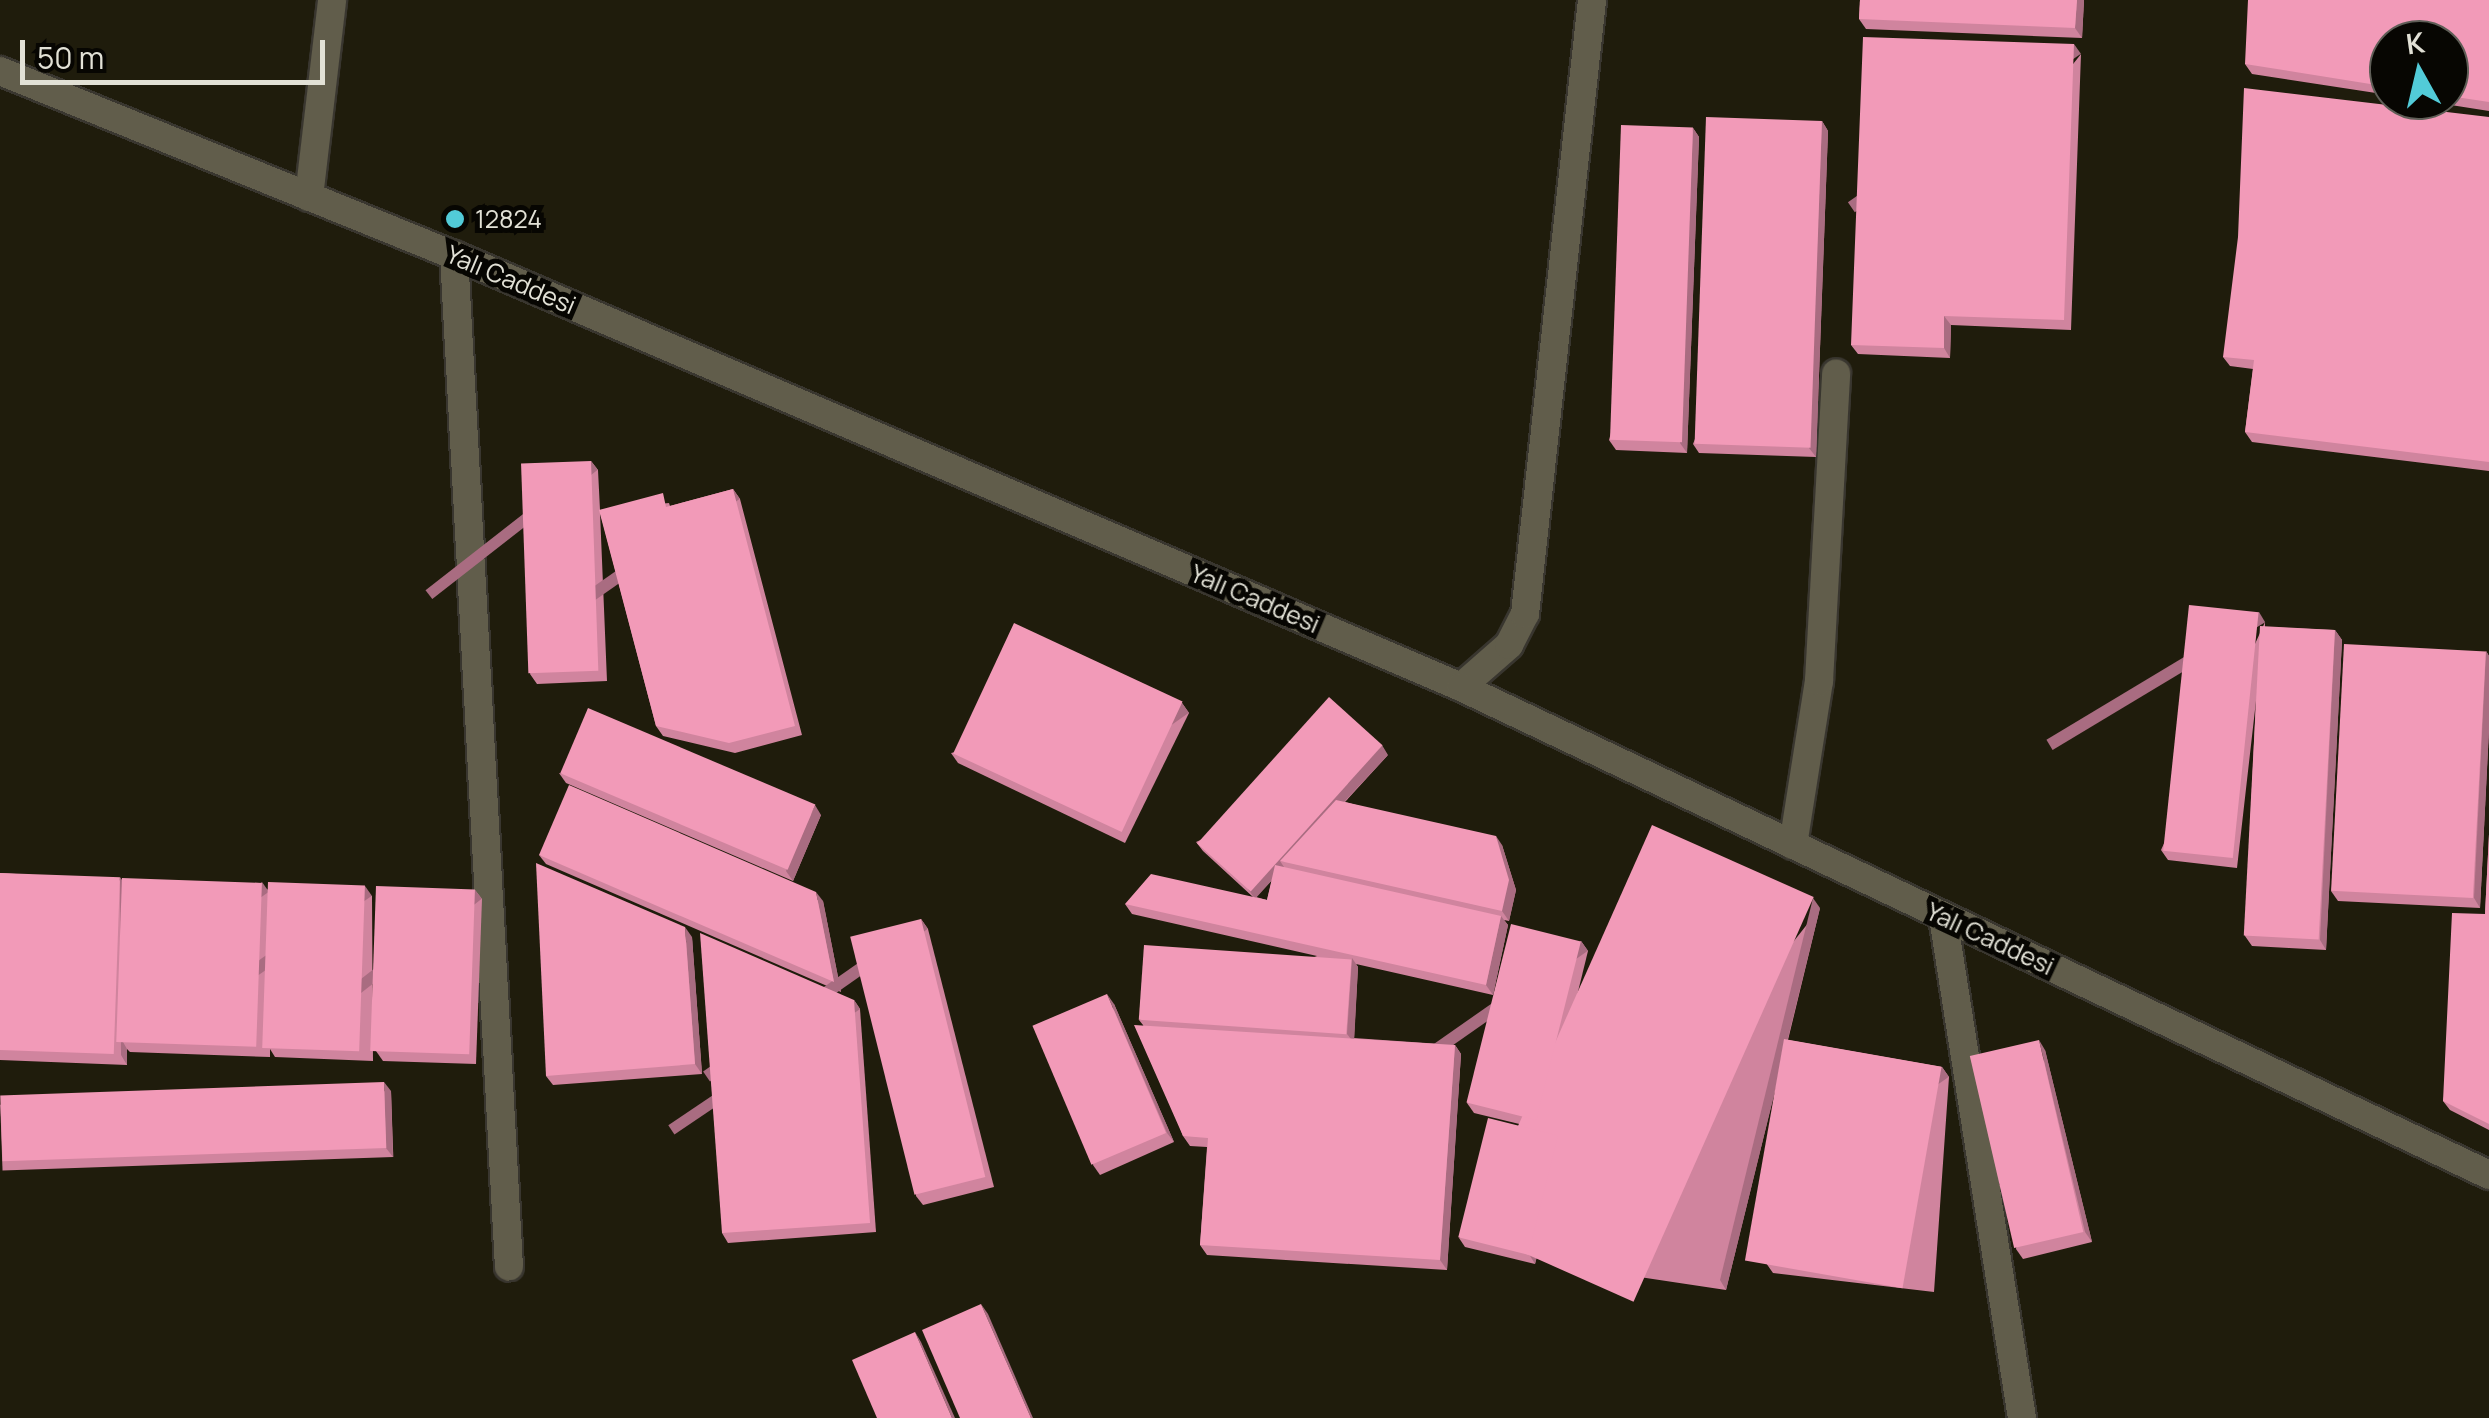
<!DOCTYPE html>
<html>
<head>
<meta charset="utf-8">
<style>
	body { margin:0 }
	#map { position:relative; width:2489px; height:1418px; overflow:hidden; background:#1f1c0c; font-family:Manrope,sans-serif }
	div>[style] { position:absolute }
	.roads { filter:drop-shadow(2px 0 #39362f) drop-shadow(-2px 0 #39362f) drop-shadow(0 2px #39362f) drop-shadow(0 -2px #39362f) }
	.minor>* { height:28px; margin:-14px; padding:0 14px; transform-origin:14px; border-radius:14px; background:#615d4b }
	.tertiary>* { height:28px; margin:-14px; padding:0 14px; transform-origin:14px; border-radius:14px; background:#615d4b }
	.wall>* { inset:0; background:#d0849e; transform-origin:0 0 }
	.shaded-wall>* { inset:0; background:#a96c81; transform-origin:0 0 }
	.building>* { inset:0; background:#f29ab8; transform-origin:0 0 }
	.dots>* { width:28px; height:28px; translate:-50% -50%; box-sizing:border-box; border:5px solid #070602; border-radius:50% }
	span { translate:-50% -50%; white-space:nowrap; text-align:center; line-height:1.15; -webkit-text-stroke:10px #070602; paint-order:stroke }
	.poi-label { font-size:25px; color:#e2e1d6 }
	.left { translate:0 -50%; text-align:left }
	.street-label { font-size:25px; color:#e2e1d6 }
	.north { position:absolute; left:2369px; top:20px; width:100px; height:100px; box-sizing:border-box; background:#070602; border:2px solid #5f5e57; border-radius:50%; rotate:352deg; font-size:28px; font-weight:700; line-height:40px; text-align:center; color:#e2e1d6 }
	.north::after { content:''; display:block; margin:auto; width:35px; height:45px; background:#52cbd8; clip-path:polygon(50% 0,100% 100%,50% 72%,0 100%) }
	.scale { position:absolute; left:20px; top:40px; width:305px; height:45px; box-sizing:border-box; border:5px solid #e2e1d6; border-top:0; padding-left:12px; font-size:30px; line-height:35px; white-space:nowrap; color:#e2e1d6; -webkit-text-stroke:8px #070602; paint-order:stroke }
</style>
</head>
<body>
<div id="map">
	<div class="roads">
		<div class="minor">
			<i style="left:309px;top:197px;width:198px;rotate:-83.3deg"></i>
			<i style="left:454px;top:255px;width:1013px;rotate:86.89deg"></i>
			<i style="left:1461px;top:687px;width:64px;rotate:-41.2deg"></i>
			<i style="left:1509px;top:645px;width:35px;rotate:-63deg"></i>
			<i style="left:1525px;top:614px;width:618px;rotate:-83.77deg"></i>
			<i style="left:1793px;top:845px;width:166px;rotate:-81deg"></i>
			<i style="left:1819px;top:681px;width:308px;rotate:-86.8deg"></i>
			<i style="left:1943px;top:917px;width:507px;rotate:81.04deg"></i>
		</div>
		<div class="tertiary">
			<i style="left:0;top:71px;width:490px;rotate:22.1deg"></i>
			<i style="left:454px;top:255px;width:1096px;rotate:23.22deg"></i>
			<i style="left:1461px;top:687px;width:1138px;rotate:25.39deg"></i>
		</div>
	</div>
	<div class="wall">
		<i style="clip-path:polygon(1860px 0,2084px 0,2082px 38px,1866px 29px,1859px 19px)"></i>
		<i style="clip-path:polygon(2489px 0,2489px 111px,2419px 100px,2449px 100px,2449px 40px,2389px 40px,2389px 95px,2252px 74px,2245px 64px)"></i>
		<i style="clip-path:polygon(2081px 54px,2071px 330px,1951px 325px,1950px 358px,1858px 354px,1851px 345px)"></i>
		<i style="clip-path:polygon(2489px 117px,2489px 471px,2252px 442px,2245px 432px,2253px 369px,2230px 366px,2223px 357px)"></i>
		<i style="clip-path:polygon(1822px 121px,1828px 131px,1816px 457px,1699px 453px,1693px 444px)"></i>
		<i style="clip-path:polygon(1693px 128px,1699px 137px,1687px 453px,1616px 450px,1609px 440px)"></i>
		<i style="clip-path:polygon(591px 461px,598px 470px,600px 510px,669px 503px,670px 506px,733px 489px,740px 499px,802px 735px,735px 753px,663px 736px,656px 726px,600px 512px,607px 681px,537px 684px,530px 674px)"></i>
		<i style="clip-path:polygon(2265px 622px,2265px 627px,2335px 630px,2342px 640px,2326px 950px,2252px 946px,2245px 936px,2256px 701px,2237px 868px,2168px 860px,2161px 850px)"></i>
		<i style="clip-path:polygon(2486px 651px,2489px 656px,2489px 729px,2480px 908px,2338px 901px,2331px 891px)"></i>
		<i style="clip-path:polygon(1182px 703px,1189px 713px,1125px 843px,958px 763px,951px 753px)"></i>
		<i style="clip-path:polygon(evenodd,1388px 755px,1345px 802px,1502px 845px,1516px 890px,1509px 921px,1504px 920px,1508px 925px,1493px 995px,1356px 964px,1358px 967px,1354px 1038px,1455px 1045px,1461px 1054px,1447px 1270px,1207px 1255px,1200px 1245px,1207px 1147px,1190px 1146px,1183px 1136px,1143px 1025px,1139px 1020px,1317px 956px,1132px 914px,1125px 904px,1253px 897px,1203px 851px,1196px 842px,1388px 755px,1272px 880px,1267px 900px,1256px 897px,1272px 880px)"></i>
		<i style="clip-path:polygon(559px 773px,821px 815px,793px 881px,566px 783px)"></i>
		<i style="clip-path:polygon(2489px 834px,2489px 1130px,2450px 1110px,2443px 1101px,2485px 914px)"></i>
		<i style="clip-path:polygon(539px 855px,823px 901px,841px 992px,546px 864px)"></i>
		<i style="clip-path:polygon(0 873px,372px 896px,373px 1061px,275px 1057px,270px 1049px,270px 1057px,130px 1052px,127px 1049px,127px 1065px,0 1060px)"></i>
		<i style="clip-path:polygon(475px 890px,482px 899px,476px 1064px,383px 1061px,376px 1051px)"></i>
		<i style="clip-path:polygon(1820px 908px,1788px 1040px,1942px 1067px,1949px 1077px,1934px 1292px,1773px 1273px,1766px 1263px,1782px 1062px,1726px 1290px,1553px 1264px,1546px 1255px)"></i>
		<i style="clip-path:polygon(921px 919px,928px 929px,994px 1187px,923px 1205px,916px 1196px)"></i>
		<i style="clip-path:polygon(692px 937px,702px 1074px,553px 1085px,546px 1076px)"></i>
		<i style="clip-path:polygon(1581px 941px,1588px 951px,1544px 1130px,1474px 1113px,1467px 1103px)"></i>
		<i style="clip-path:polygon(854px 1000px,860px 1009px,876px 1232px,728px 1243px,722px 1233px)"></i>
		<i style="clip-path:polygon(1114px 1004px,1174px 1142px,1100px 1175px,1093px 1165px)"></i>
		<i style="clip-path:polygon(2045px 1050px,2092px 1242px,2023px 1259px,2016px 1249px)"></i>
		<i style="left:391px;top:1091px;width:66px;height:391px;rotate:88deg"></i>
		<i style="clip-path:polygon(1558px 1135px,1565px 1144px,1535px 1264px,1465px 1247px,1459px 1238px)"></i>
	</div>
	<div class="shaded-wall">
		<i style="clip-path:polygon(2077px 0,2084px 0,2082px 38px,2075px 28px)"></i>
		<i style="left:2074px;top:44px;width:12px;height:276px;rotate:55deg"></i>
		<i style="clip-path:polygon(1822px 121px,1828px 131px,1816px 457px,1809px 448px)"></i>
		<i style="clip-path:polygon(1693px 128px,1699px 137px,1687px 453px,1680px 443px)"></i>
		<i style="clip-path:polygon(1944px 316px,1951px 325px,1950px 358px,1944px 348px)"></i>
		<i style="left:591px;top:461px;width:11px;height:210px;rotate:52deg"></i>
		<i style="left:733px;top:489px;width:12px;height:245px;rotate:55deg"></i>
		<i style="left:2259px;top:612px;width:12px;height:248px;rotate:59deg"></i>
		<i style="clip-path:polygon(2335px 630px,2342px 640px,2326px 950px,2320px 940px)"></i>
		<i style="clip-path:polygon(2486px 651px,2489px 656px,2489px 729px,2480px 908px,2474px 898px)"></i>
		<i style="left:1182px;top:703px;width:12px;height:145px;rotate:55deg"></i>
		<i style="clip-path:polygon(1382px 745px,1388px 755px,1288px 862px,1280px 861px,1284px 867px,1255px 899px,1248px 889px)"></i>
		<i style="clip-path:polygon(815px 805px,821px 815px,793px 881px,786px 871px)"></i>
		<i style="clip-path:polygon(1496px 836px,1502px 845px,1516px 890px,1509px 921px,1502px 911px)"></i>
		<i style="clip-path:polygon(120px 877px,127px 887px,123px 1042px,127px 1049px,127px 1065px,121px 1055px)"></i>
		<i style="left:262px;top:882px;width:12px;height:165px;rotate:55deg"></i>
		<i style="left:365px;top:886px;width:12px;height:165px;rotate:55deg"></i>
		<i style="left:475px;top:890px;width:11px;height:165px;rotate:52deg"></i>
		<i style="clip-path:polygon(816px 892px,823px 901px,841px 992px,834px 982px)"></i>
		<i style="clip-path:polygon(1813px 898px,1820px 908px,1726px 1290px,1720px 1280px)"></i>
		<i style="clip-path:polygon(1501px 916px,1508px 925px,1493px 995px,1486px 985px)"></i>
		<i style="left:921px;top:919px;width:12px;height:266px;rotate:55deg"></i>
		<i style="clip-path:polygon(685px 927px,692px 937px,702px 1074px,695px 1064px)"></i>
		<i style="left:1581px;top:941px;width:12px;height:184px;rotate:55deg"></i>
		<i style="clip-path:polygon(1352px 958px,1358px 967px,1354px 1043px,1347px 1034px)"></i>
		<i style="clip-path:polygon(1107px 994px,1114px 1004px,1174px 1142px,1167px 1133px)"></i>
		<i style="left:854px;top:1000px;width:11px;height:224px;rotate:56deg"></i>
		<i style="clip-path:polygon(2039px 1040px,2045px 1050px,2092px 1242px,2085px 1232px)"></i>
		<i style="clip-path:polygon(1455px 1045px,1461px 1054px,1447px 1270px,1440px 1260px)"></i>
		<i style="left:1942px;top:1067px;width:12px;height:216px;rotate:55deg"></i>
		<i style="clip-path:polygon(384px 1082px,391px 1091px,393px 1157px,386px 1148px)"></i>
		<i style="clip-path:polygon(1558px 1135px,1565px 1144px,1535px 1264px,1529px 1254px)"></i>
		<i style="clip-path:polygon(981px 1304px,988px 1314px,1033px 1418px,1031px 1418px)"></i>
		<i style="clip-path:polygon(915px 1332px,921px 1342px,955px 1418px,952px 1418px)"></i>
	</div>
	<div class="building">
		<i style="clip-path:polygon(1860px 0,2077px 0,2075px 28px,1859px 19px)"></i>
		<i style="clip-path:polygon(2248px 0,2489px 0,2489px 102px,2449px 96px,2449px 40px,2389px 40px,2389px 87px,2245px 64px)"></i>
		<i style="clip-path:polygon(1863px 37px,2074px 44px,2064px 320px,1944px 316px,1944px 348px,1851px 345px)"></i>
		<i style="clip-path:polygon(2244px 88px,2489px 117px,2489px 462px,2245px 432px,2254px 360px,2223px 357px,2238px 237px)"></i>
		<i style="left:1706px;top:117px;width:116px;height:327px;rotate:2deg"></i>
		<i style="left:1621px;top:125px;width:72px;height:315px;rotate:2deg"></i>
		<i style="left:591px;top:461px;width:210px;height:70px;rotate:88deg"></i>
		<i style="clip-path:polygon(733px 489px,795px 726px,729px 743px,656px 726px,599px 510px,663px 493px,666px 507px)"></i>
		<i style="left:2189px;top:605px;width:70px;height:247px;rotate:6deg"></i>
		<i style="left:1014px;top:623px;width:186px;height:144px;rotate:25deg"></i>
		<i style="left:2260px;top:626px;width:75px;height:310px;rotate:3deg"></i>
		<i style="left:2344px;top:644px;width:142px;height:247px;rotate:3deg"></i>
		<i style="left:1329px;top:697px;width:72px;height:197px;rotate:42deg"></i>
		<i style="left:588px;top:708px;width:247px;height:71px;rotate:23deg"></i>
		<i style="clip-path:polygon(569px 785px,816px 892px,834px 982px,539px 855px)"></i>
		<i style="clip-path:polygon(1336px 800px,1496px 836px,1509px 880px,1502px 911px,1280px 861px)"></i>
		<i style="left:1652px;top:825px;width:177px;height:443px;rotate:24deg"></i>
		<i style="clip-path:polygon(2489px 834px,2489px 1124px,2443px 1101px,2452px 913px,2485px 914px)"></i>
		<i style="clip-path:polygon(536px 863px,685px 927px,695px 1064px,546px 1076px)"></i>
		<i style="clip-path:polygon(1275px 865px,1501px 916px,1486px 985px,1125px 904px,1151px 874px,1267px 900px)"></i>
		<i style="left:0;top:873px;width:120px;height:177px;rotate:2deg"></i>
		<i style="left:122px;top:878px;width:140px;height:164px;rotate:2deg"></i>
		<i style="left:268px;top:882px;width:97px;height:166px;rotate:2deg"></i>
		<i style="left:376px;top:886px;width:99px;height:165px;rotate:2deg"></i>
		<i style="left:921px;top:919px;width:266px;height:73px;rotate:76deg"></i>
		<i style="left:1511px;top:924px;width:72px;height:184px;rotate:14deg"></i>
		<i style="clip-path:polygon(700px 933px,854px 1000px,870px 1223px,722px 1233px)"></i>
		<i style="left:1144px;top:945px;width:208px;height:75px;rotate:4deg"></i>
		<i style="left:1107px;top:994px;width:151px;height:81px;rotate:67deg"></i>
		<i style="clip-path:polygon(1134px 1025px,1455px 1045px,1440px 1260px,1200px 1245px,1208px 1138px,1183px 1136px)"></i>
		<i style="left:1784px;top:1039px;width:160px;height:225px;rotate:10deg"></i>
		<i style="left:2039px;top:1040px;width:197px;height:71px;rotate:77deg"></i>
		<i style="left:384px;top:1082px;width:66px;height:384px;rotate:88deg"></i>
		<i style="left:1488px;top:1118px;width:72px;height:123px;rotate:14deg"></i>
		<i style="clip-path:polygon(981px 1304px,1031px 1418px,960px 1418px,922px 1330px)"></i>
		<i style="clip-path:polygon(915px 1332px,952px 1418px,877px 1418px,852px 1360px)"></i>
	</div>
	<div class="dots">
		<i style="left:455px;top:219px;background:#52cbd8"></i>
	</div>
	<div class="poi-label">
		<span class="left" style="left:475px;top:219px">12824</span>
	</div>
	<div class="street-label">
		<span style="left:511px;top:280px;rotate:23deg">Yalı Caddesi</span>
		<span style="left:1255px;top:599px;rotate:23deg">Yalı Caddesi</span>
		<span style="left:1990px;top:939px;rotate:25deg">Yalı Caddesi</span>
	</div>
	<div class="north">K</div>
	<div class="scale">50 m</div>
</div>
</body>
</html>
